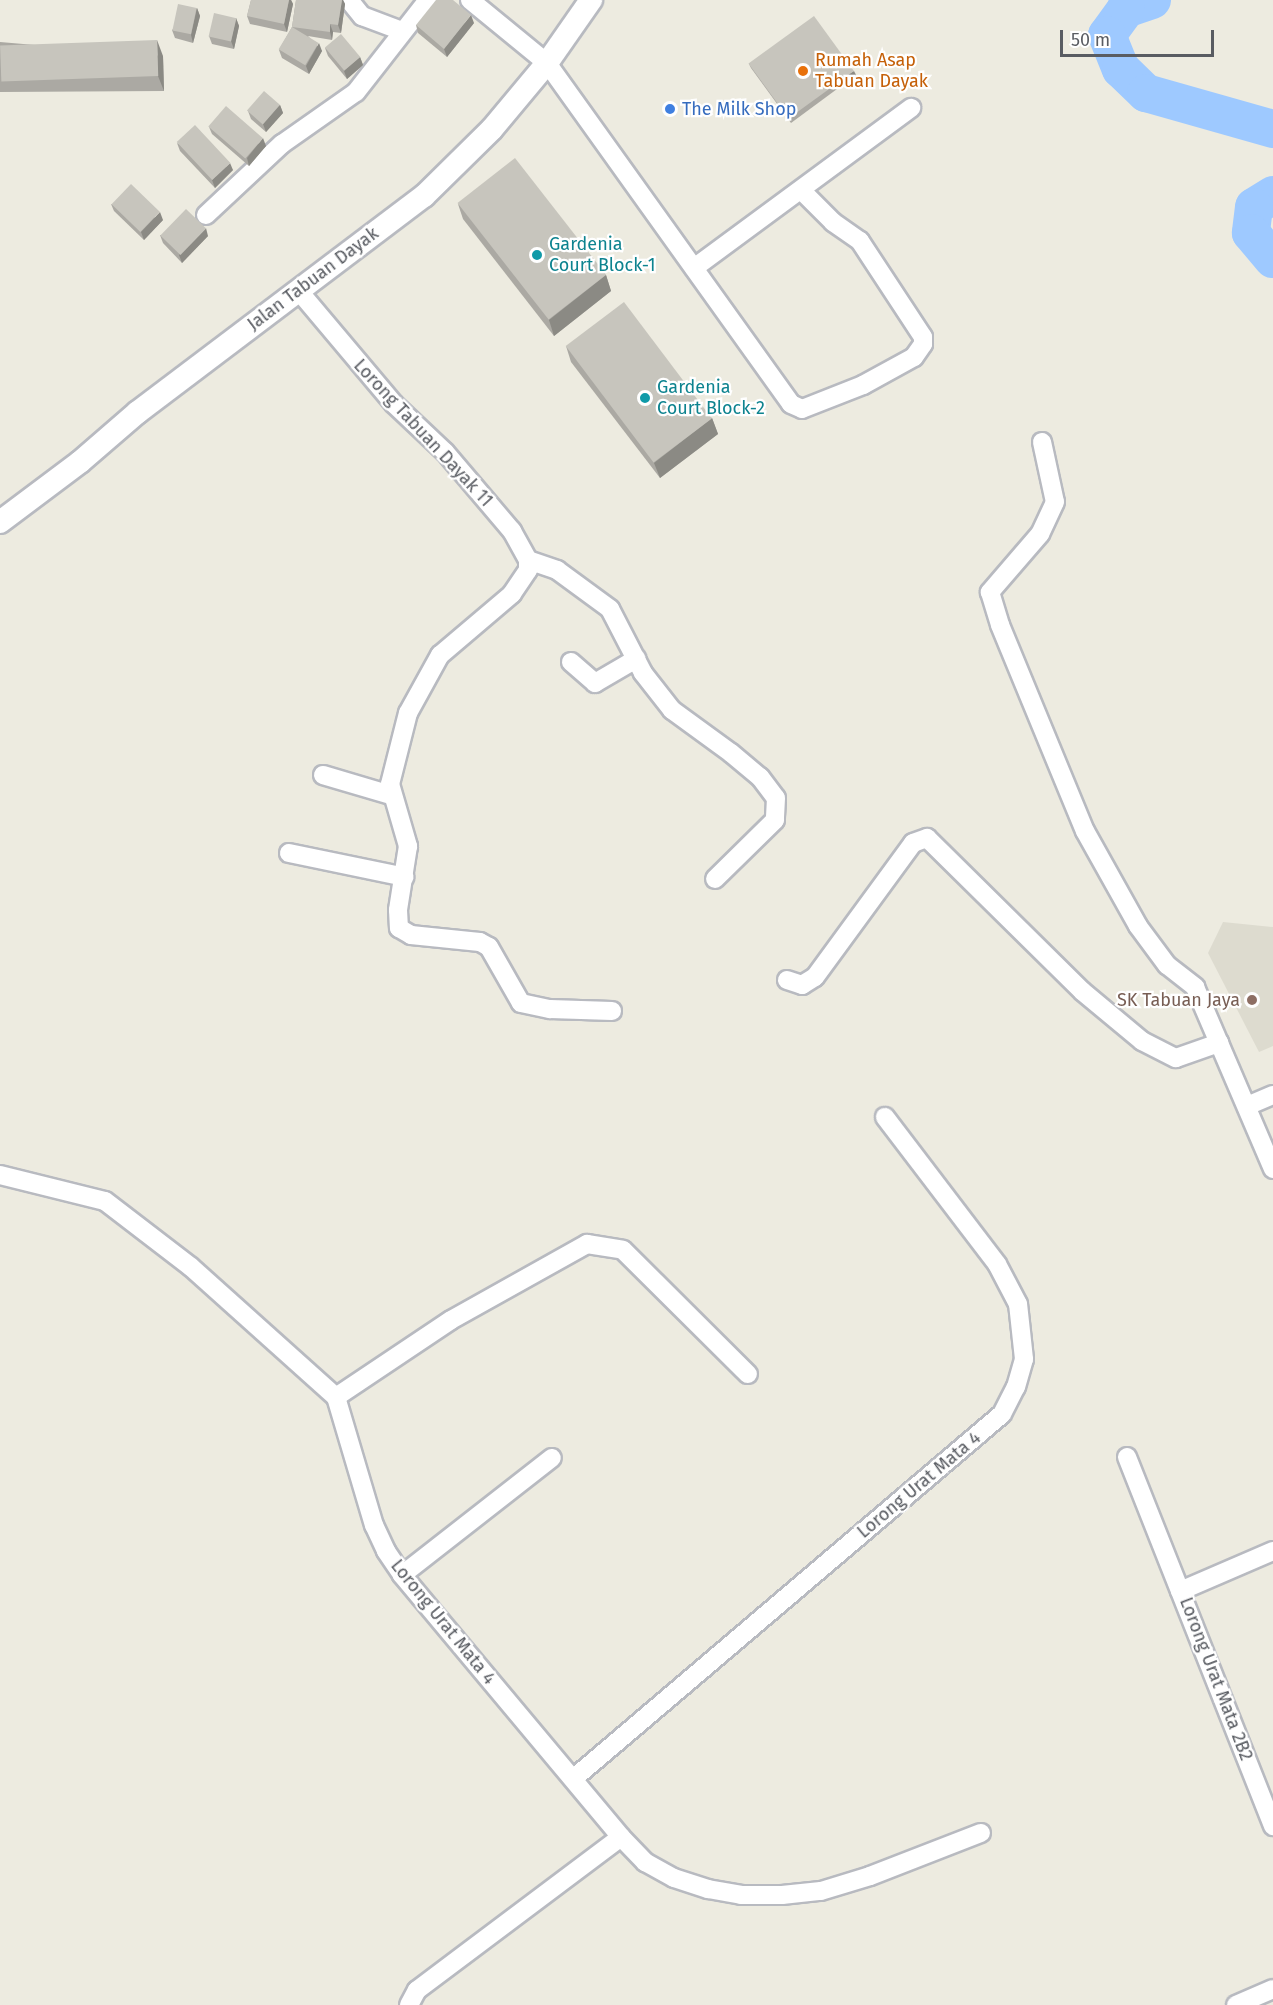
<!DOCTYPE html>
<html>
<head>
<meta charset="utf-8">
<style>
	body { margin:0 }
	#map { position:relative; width:1273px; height:2005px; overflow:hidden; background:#edebe0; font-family:"Fira Sans",sans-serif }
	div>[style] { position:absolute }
	.education>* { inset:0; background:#dddbcf }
	.river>* { height:38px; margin:-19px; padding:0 19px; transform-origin:19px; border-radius:19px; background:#9ec9ff }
	.roads { filter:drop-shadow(2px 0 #b8bac0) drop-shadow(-2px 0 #b8bac0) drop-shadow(0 2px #b8bac0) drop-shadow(0 -2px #b8bac0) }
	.minor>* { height:18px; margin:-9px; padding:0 9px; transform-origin:9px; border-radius:9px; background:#fff }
	.tertiary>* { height:22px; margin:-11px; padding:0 11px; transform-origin:11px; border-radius:11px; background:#fff }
	.wall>* { inset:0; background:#aba9a3 }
	.shaded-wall>* { inset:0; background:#8b8a84; transform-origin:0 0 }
	.building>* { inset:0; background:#c7c5bd; transform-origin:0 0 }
	.dots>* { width:16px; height:16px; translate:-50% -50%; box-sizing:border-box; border:3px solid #fff; border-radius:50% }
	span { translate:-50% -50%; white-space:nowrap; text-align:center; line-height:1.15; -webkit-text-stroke:4.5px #fff; paint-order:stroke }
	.food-label { font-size:18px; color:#c56008 }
	.left { translate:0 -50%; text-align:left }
	.shop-label { font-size:18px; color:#366cbe }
	.culture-label { font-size:18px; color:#0d838f }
	.street-label { font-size:18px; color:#595c62 }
	.education-label { font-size:18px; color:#785e54 }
	.right { translate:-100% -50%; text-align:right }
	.scale { position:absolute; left:1060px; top:30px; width:154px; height:27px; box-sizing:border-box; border:3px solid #595c62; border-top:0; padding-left:8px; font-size:18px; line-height:21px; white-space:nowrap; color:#595c62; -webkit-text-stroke:4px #fff; paint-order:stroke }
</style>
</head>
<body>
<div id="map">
	<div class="education">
		<i style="clip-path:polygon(1223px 922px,1273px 927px,1273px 1046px,1259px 1052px,1208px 953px)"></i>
	</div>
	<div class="river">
		<i style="left:1152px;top:0;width:28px;rotate:161deg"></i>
		<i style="left:1126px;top:9px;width:32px;rotate:126deg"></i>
		<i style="left:1107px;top:35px;width:37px;rotate:68deg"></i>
		<i style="left:1121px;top:69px;width:35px;rotate:44deg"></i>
		<i style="left:1146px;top:93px;width:132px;rotate:15.8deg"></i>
		<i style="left:1273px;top:195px;width:22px;rotate:148deg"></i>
		<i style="left:1254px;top:207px;width:26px;rotate:97deg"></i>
		<i style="left:1251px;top:233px;width:34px;rotate:50deg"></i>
	</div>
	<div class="roads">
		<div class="minor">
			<i style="left:349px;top:0;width:21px;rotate:51deg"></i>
			<i style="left:362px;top:16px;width:43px;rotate:20.6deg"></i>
			<i style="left:470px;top:0;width:99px;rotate:39.3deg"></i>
			<i style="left:547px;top:63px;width:419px;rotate:54.4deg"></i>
			<i style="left:791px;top:404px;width:12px;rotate:24deg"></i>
			<i style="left:802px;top:409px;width:66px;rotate:-21.5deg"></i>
			<i style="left:863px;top:385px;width:58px;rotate:-28.8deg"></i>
			<i style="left:914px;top:357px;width:16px;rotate:-55deg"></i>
			<i style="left:923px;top:344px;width:7px;rotate:-90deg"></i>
			<i style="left:923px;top:337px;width:115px;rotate:-123.3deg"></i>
			<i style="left:860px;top:241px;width:33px;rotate:-145deg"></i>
			<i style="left:833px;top:222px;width:44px;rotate:-135deg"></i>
			<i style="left:206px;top:215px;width:104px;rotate:-43.1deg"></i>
			<i style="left:282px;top:144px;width:90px;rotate:-35.1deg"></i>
			<i style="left:356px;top:92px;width:117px;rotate:-52deg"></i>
			<i style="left:694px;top:268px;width:270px;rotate:-36.4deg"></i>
			<i style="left:298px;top:290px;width:149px;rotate:49.9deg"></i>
			<i style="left:394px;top:404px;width:70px;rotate:43.3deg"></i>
			<i style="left:445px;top:452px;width:104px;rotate:49.7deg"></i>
			<i style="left:512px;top:531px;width:33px;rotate:61deg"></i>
			<i style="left:528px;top:560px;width:10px;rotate:90deg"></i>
			<i style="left:528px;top:570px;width:29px;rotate:124deg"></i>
			<i style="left:512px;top:594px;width:94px;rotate:139.7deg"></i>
			<i style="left:440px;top:655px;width:66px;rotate:118.9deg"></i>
			<i style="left:408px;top:713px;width:73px;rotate:104.2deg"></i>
			<i style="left:390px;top:784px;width:65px;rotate:73.8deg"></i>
			<i style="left:408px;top:846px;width:65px;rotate:98.9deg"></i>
			<i style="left:398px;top:910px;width:18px;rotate:87deg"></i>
			<i style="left:399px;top:928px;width:14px;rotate:30deg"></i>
			<i style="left:411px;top:935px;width:69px;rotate:5.8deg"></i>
			<i style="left:480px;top:942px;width:10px;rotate:29deg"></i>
			<i style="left:489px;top:947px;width:64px;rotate:60.3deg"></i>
			<i style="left:521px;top:1003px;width:30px;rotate:12deg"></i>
			<i style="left:550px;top:1009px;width:62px;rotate:1.8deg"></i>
			<i style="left:1042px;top:442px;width:61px;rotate:77.8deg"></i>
			<i style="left:1055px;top:502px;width:35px;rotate:115deg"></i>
			<i style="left:1040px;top:534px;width:77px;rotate:130.8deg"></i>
			<i style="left:990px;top:592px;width:34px;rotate:73deg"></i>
			<i style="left:1000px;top:625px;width:223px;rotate:67.6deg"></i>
			<i style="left:1085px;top:831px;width:109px;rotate:60.8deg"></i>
			<i style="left:1138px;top:926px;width:49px;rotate:53.4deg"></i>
			<i style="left:1167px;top:965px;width:36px;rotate:38deg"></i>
			<i style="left:1195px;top:987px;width:198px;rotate:66.8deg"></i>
			<i style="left:528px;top:560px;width:31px;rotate:19deg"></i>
			<i style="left:557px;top:570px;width:66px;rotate:36.3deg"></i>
			<i style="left:610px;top:609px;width:72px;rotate:62.7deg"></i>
			<i style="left:643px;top:673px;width:47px;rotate:51.9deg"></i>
			<i style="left:672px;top:710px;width:73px;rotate:36.1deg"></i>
			<i style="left:731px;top:753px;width:38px;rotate:40deg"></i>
			<i style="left:760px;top:777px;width:26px;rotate:53deg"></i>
			<i style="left:776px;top:798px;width:22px;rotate:93deg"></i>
			<i style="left:775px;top:820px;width:84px;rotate:135.5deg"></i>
			<i style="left:571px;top:662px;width:32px;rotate:41deg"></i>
			<i style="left:595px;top:683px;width:48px;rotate:-30.3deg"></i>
			<i style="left:323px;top:775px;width:71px;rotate:16.4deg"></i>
			<i style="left:289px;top:853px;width:118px;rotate:11.7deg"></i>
			<i style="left:787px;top:980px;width:16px;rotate:18deg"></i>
			<i style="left:802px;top:985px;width:15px;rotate:-32deg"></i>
			<i style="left:815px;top:977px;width:166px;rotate:-53.8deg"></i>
			<i style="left:913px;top:843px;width:15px;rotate:-20deg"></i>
			<i style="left:927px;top:838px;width:218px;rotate:44.6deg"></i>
			<i style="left:1082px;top:991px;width:78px;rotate:39.8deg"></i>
			<i style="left:1142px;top:1041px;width:38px;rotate:27deg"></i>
			<i style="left:1176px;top:1058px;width:46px;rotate:-19.2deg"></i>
			<i style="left:1247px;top:1106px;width:28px;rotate:-23deg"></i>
			<i style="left:0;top:1175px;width:108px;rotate:13.9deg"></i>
			<i style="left:105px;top:1201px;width:108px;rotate:37.5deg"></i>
			<i style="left:191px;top:1267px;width:195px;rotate:41.9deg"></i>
			<i style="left:336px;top:1397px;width:134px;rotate:73.5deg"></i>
			<i style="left:374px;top:1525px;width:29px;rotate:65deg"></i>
			<i style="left:386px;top:1551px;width:29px;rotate:56deg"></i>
			<i style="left:402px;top:1575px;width:341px;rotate:50.1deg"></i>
			<i style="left:621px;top:1837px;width:255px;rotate:143.1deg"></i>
			<i style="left:417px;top:1990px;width:17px;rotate:118deg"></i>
			<i style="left:336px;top:1397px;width:138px;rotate:-33.8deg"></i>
			<i style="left:451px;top:1320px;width:156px;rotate:-29.2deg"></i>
			<i style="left:587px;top:1244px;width:36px;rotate:9deg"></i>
			<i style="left:623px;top:1250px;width:176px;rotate:44.8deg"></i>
			<i style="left:1127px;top:1457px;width:144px;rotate:68.4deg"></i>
			<i style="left:1273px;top:1551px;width:101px;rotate:156.7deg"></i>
			<i style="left:1180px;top:1591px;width:253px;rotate:68.4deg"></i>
			<i style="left:402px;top:1575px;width:190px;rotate:-38deg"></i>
			<i style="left:573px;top:1779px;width:563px;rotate:-40.39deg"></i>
			<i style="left:1002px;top:1414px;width:30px;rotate:-63deg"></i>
			<i style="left:1016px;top:1387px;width:29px;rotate:-74deg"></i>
			<i style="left:1024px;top:1359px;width:55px;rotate:-96.2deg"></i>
			<i style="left:1018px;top:1304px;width:45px;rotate:-117.7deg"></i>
			<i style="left:997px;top:1264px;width:185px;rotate:-127.3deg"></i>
			<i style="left:621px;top:1837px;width:35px;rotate:46deg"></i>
			<i style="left:645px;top:1862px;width:33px;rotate:29deg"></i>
			<i style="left:674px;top:1878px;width:36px;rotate:18deg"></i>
			<i style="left:708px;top:1889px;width:34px;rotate:10deg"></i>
			<i style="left:741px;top:1895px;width:41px"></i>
			<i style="left:782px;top:1895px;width:39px;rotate:-6deg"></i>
			<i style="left:821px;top:1891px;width:51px;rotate:-17deg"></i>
			<i style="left:870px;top:1876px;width:119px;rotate:-21.2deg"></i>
			<i style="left:1236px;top:2005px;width:40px;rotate:-23.4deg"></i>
		</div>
		<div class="tertiary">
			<i style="left:0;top:522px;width:100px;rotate:-36.9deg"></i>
			<i style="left:80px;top:462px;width:77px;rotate:-40.8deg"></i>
			<i style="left:138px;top:412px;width:358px;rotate:-37.1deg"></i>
			<i style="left:424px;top:196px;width:95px;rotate:-44.6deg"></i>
			<i style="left:492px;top:129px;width:86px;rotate:-50.2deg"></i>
			<i style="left:547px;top:63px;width:77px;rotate:-55.1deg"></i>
		</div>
	</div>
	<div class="wall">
		<i style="clip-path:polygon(251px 0,291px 0,293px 4px,287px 32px,250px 24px,247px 16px)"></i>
		<i style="clip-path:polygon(296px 0,343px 0,345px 4px,341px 33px,333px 32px,332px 40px,308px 36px,322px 51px,309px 74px,282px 58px,279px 50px,292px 27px)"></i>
		<i style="clip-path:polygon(197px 8px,200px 16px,193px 43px,175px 38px,172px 30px)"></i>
		<i style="clip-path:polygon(236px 18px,239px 26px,234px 49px,212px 44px,209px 36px)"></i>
		<i style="clip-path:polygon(474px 23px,447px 57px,418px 33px,416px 25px)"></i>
		<i style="clip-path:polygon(0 42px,163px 56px,164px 91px,0 92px)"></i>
		<i style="clip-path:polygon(325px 48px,360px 57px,363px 65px,347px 79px,328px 56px)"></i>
		<i style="clip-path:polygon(749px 64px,856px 75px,791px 123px,751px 68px)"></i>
		<i style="clip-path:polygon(280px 105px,283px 113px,266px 132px,251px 119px,248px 111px)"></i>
		<i style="clip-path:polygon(209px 127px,266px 146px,249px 166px,212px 134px)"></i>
		<i style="clip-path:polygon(177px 143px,233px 170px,215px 188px,180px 151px)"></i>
		<i style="clip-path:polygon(111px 204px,163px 220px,144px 240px,114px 211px)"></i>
		<i style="clip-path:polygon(458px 204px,606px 275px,611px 291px,554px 336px,463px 219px)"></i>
		<i style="clip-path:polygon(160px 235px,208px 236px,182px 263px,163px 243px)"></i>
		<i style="clip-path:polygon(566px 346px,712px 418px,718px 434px,660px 478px,571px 362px)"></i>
	</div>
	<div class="shaded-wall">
		<i style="clip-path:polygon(289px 0,291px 0,293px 4px,287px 32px,284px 24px)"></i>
		<i style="clip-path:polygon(342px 0,343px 0,345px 4px,341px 33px,338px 25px)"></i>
		<i style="clip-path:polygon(197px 8px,200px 16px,193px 43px,191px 35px)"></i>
		<i style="clip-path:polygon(471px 15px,474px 23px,447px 57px,444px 49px)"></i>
		<i style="clip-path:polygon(236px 18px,239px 26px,234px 49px,231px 41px)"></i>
		<i style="clip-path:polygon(330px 24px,333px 32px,332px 40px,330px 32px)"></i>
		<i style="clip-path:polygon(157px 40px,163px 56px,164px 91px,158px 76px)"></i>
		<i style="clip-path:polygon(319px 43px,322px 51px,309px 74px,306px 66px)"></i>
		<i style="clip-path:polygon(360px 57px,363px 65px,347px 79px,344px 71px)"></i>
		<i style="left:854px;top:71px;width:4px;height:81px;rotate:63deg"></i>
		<i style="clip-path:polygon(280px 105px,283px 113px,266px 132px,263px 124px)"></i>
		<i style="clip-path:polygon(263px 138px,266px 146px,249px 166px,247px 158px)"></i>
		<i style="clip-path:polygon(230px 163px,233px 170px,215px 188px,212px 180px)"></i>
		<i style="clip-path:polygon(160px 212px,163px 220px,144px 240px,141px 232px)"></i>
		<i style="clip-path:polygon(206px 228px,208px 236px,182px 263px,179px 255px)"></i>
		<i style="clip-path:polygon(606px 275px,611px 291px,554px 336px,549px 320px)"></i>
		<i style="clip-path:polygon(712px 418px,718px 434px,660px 478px,654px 463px)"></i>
	</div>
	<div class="building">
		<i style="clip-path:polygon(251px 0,289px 0,284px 24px,247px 16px)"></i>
		<i style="clip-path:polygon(296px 0,342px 0,338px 25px,330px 24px,330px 32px,292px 27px)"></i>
		<i style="clip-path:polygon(436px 0,453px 0,471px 15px,444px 49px,416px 25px)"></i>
		<i style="left:178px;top:4px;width:19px;height:27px;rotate:12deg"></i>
		<i style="left:214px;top:13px;width:23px;height:24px;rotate:13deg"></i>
		<i style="left:814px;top:16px;width:68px;height:81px;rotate:54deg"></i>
		<i style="left:292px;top:27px;width:31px;height:26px;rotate:31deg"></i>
		<i style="left:341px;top:34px;width:30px;height:21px;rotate:50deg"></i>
		<i style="left:157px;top:40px;width:36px;height:157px;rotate:88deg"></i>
		<i style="left:264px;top:91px;width:21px;height:26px;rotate:41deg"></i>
		<i style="left:226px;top:106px;width:49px;height:27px;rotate:41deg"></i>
		<i style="left:195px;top:125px;width:52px;height:25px;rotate:47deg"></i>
		<i style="left:515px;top:158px;width:148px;height:73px;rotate:52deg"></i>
		<i style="left:131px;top:184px;width:40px;height:28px;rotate:44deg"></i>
		<i style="left:186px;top:209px;width:28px;height:37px;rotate:44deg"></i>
		<i style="left:624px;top:302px;width:146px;height:73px;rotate:53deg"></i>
	</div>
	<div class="dots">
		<i style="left:803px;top:71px;background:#e8710a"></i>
		<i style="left:670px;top:109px;background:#3f7fe0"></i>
		<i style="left:537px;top:255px;background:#0f9aa8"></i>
		<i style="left:645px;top:398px;background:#0f9aa8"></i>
		<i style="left:1252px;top:1000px;background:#8d6e63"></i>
	</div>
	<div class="food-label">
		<span class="left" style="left:815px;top:71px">Rumah Asap<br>Tabuan Dayak</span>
	</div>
	<div class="shop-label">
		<span class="left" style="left:682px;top:109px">The Milk Shop</span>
	</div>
	<div class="culture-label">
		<span class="left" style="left:549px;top:255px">Gardenia<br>Court Block-1</span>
		<span class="left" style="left:657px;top:398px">Gardenia<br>Court Block-2</span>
	</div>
	<div class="street-label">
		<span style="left:313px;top:279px;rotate:-37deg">Jalan Tabuan Dayak</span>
		<span style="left:423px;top:433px;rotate:47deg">Lorong Tabuan Dayak 11</span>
		<span style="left:919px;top:1485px;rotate:-40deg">Lorong Urat Mata 4</span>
		<span style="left:443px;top:1622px;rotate:51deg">Lorong Urat Mata 4</span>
		<span style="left:1216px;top:1679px;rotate:69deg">Lorong Urat Mata 2B2</span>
	</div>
	<div class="education-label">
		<span class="right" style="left:1240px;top:1000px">SK Tabuan Jaya</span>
	</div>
	<div class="scale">50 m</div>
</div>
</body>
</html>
